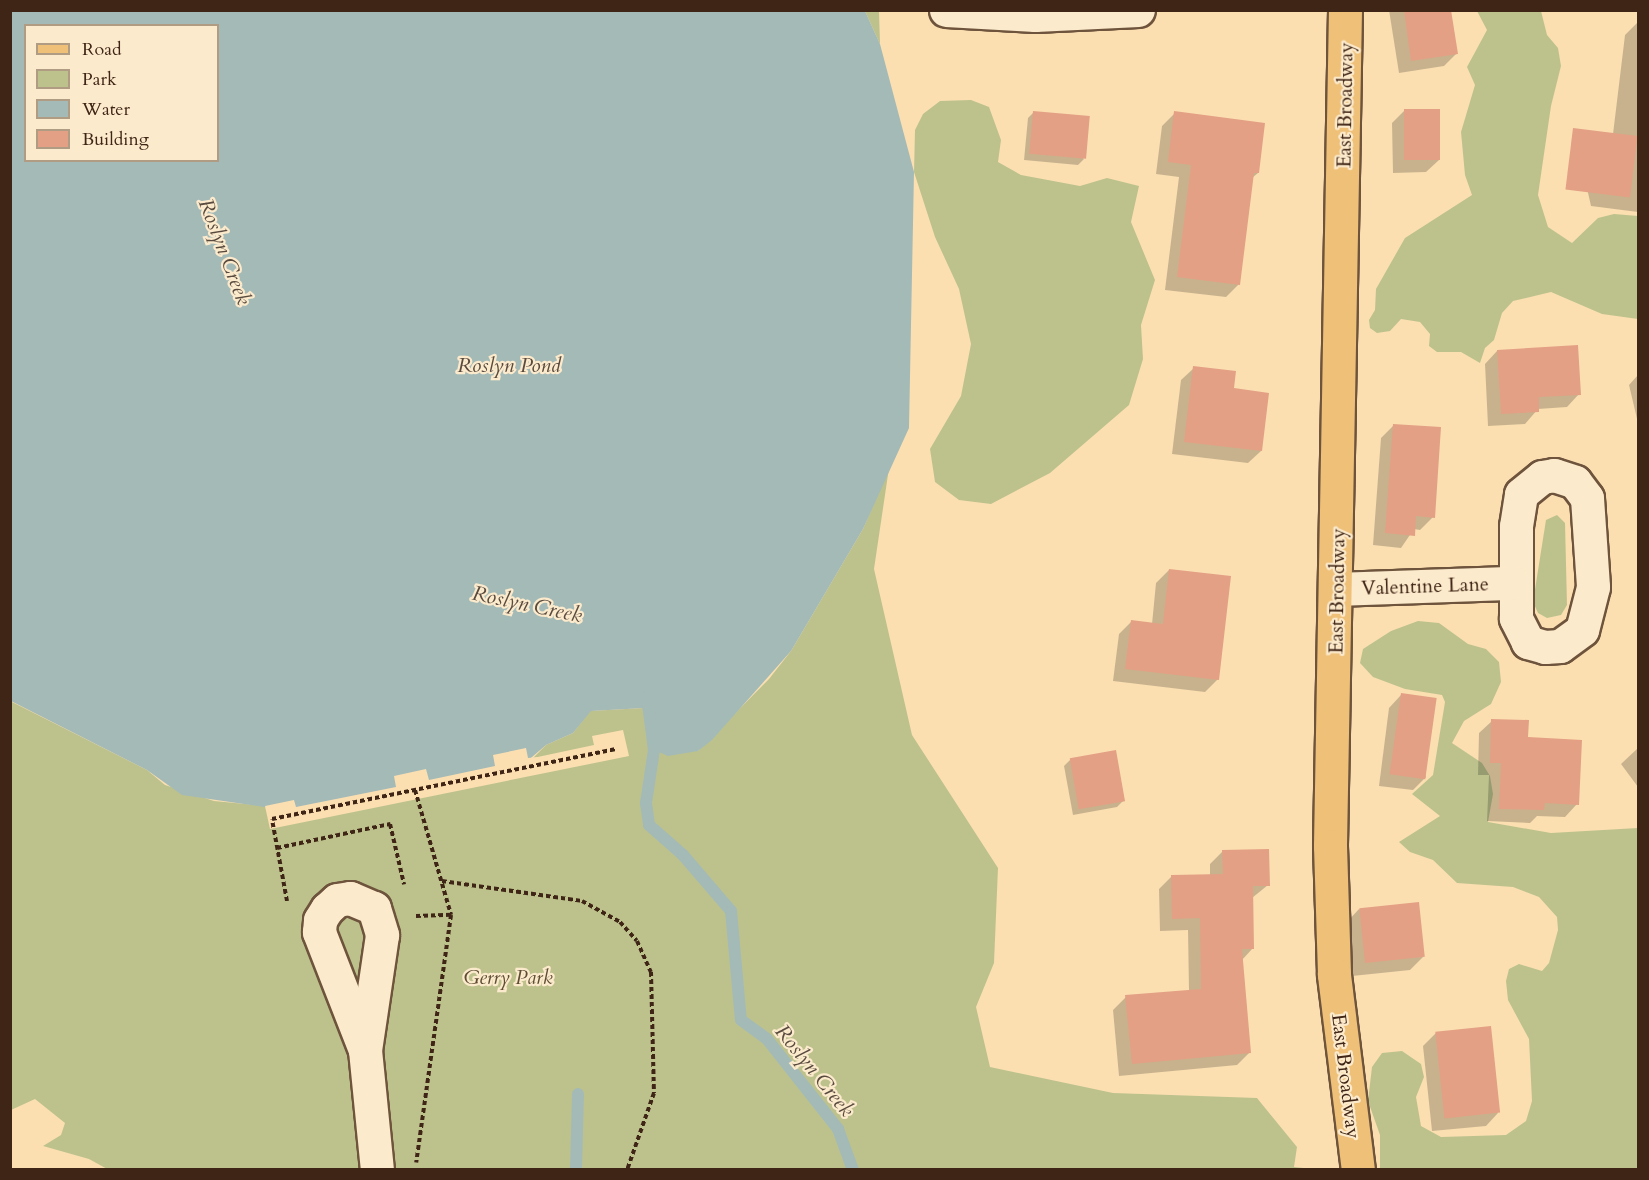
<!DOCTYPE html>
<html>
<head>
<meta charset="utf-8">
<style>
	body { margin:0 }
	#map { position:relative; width:1649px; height:1180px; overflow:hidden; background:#fbdfb1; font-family:Cardo,serif }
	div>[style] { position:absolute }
	.green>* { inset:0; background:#bdc28d }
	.water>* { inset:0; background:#a4bab7 }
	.pier>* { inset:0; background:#fbdfb1 }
	.shadow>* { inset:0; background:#0003 }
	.stream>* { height:12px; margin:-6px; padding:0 6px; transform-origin:6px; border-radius:6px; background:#a4bab7 }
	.building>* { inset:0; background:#e3a085; transform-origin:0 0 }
	.path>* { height:4px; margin-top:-2px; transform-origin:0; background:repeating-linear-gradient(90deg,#3f2515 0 4.5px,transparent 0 7.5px) }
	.roads { filter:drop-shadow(2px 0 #6e543c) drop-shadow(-2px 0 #6e543c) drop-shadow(0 2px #6e543c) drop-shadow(0 -2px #6e543c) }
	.minor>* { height:33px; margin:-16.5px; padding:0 16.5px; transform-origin:16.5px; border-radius:16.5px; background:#fceacc }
	.major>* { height:33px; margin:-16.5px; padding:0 16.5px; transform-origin:16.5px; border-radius:16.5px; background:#eec078 }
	span { translate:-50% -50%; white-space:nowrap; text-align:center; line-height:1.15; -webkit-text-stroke:4.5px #fceacc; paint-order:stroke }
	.street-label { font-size:20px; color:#3f2515 }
	.park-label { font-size:20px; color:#5e4c33; font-style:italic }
	.water-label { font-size:21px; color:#584a3e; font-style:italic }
	.frame { position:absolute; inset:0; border:12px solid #3f2515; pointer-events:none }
	.legend { position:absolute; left:24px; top:24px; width:195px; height:138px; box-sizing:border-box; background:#fceacc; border:2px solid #b09b83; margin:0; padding:8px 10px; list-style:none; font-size:18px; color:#3f2515 }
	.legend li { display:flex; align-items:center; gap:12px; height:30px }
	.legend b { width:30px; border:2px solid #b09b83 }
</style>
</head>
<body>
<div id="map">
	<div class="green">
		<i style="clip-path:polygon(865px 11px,879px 11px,880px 44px)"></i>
		<i style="clip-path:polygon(1477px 11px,1541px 11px,1547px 35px,1558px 48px,1561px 66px,1551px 106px,1538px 195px,1548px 227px,1572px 243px,1598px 218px,1614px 214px,1638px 216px,1638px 319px,1602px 314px,1551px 292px,1513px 301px,1502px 313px,1494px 340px,1485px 348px,1480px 363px,1461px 352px,1437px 352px,1429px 346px,1430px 334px,1420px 322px,1401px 319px,1390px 331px,1377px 333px,1370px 328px,1369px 320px,1375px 310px,1376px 289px,1405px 238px,1472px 195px,1465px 175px,1461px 132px,1475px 85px,1467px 67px,1487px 30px)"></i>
		<i style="clip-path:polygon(971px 100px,989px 107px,1001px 140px,998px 162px,1021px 175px,1080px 186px,1107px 178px,1139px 186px,1131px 222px,1155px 280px,1141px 325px,1143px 359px,1129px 405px,1050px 473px,991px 504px,959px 500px,935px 482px,930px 449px,961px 396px,971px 344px,959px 289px,935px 237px,914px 172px,915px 130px,923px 114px,940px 101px)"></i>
		<i style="clip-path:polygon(889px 468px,874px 569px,912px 735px,998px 868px,994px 963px,976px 1007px,990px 1067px,1113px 1093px,1257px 1098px,1297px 1147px,1294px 1167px,1313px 1169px,109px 1170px,89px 1159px,43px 1146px,61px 1135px,65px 1123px,35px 1099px,11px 1110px,10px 701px,147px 770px,165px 785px,214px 801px,265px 806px,270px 829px,629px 756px,623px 730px,592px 736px,594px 745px,533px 758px,546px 745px,573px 733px,590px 711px,644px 708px,653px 716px,649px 737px,698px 751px,769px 679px,791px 651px,863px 529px)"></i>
		<i style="clip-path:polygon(1557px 515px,1565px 523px,1567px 605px,1561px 615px,1547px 618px,1538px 613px,1533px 602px,1546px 520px)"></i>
		<i style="clip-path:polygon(1418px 621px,1439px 623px,1468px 644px,1486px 649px,1499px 662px,1501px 682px,1491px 704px,1464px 721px,1452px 743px,1482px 763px,1490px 776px,1493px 794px,1488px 822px,1551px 833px,1638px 828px,1638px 1169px,1380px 1168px,1380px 1135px,1368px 1101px,1372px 1067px,1382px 1053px,1402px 1051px,1421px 1064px,1424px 1077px,1416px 1097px,1421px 1126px,1441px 1137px,1506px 1135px,1526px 1121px,1532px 1101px,1529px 1039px,1508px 1000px,1506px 981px,1509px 969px,1519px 964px,1542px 971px,1549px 963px,1558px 930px,1557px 917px,1539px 897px,1513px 887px,1457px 883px,1433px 860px,1410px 852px,1399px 842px,1440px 816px,1412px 794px,1433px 775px,1445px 702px,1442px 695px,1405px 689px,1373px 677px,1360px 663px,1363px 649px,1391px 631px)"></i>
	</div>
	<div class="water">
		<i style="clip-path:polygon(evenodd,10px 11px,865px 11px,880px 44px,914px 172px,909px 428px,863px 529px,791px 651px,712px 740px,698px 751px,668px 756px,654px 750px,649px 737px,653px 716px,644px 708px,591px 711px,573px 733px,546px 745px,525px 763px,291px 811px,182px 795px,147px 770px,11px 701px,10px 11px,26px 26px,218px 26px,218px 160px,26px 160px,26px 26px)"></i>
	</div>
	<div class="pier">
		<i style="clip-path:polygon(526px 748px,528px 758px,539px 757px,526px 766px,292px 814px,266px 809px,265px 806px,294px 800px,296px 807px,396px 787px,394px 776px,426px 769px,429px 780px,495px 766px,493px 755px)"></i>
	</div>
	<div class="shadow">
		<i style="clip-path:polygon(1389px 10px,1450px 10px,1456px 54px,1444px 66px,1399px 73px)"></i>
		<i style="clip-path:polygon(1638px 22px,1638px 212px,1591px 206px,1577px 144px,1613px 134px,1625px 35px)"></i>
		<i style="clip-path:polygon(1405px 110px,1439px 160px,1426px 172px,1393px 173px,1392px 123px)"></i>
		<i style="clip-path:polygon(1034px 112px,1084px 159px,1078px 165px,1024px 160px,1028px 118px)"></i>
		<i style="clip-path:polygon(1175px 113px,1258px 173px,1252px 178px,1239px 284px,1226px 297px,1165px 290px,1179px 177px,1156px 174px,1162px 126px)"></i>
		<i style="clip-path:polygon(1497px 351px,1579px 394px,1567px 407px,1538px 409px,1525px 424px,1488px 426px,1485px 364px)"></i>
		<i style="clip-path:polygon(1194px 368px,1233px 390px,1261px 451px,1248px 463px,1172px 454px,1181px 380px)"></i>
		<i style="clip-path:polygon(1638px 375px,1638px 423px,1629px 385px)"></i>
		<i style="clip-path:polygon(1393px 426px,1433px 517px,1420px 530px,1414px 529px,1401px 548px,1373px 545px,1381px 438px)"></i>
		<i style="clip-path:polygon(1169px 570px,1218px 679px,1205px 692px,1113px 681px,1119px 634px,1131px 622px,1152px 624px,1156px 583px)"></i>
		<i style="clip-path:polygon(1401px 695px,1426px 777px,1413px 790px,1379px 786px,1389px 708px)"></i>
		<i style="clip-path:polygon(1492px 721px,1577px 804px,1565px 817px,1537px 816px,1530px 823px,1487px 821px,1489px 775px,1478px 775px,1479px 733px)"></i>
		<i style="clip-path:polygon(1638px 748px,1638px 787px,1621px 764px)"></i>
		<i style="clip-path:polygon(1070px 760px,1123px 801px,1117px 807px,1073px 815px,1064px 766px)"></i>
		<i style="clip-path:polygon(1223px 851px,1268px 885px,1252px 898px,1253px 948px,1242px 960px,1250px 1052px,1237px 1065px,1119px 1076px,1113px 1010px,1126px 997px,1189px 991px,1188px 930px,1160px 931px,1159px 889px,1172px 876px,1210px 876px,1210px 864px)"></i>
		<i style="clip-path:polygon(1359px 909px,1423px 957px,1410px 970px,1352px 976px,1347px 922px)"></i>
		<i style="clip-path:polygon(1436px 1033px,1498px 1113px,1486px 1126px,1432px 1131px,1423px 1046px)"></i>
	</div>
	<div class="stream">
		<i style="left:647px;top:697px;width:53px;rotate:82.5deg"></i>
		<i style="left:654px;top:750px;width:54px;rotate:98.6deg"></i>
		<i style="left:646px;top:803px;width:22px;rotate:82deg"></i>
		<i style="left:649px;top:825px;width:45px;rotate:41.4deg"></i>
		<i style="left:683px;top:855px;width:74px;rotate:49.4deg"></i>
		<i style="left:731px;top:911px;width:109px;rotate:84.8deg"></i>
		<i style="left:741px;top:1020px;width:32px;rotate:36deg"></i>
		<i style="left:767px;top:1039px;width:115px;rotate:51.7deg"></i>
		<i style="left:838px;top:1129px;width:44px;rotate:69.9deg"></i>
		<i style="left:576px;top:1170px;width:76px;rotate:-88.5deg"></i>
	</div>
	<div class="building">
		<i style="clip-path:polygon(1404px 10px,1451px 10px,1458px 54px,1411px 61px)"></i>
		<i style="left:1404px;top:109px;width:36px;height:51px"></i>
		<i style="left:1033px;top:111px;width:57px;height:43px;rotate:5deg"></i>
		<i style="clip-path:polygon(1174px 111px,1265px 123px,1259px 173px,1254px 173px,1240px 285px,1177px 277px,1191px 165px,1168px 162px)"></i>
		<i style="left:1573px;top:128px;width:65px;height:62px;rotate:7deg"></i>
		<i style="clip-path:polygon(1578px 345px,1581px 395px,1539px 397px,1539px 412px,1501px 414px,1497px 350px)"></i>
		<i style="clip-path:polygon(1193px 366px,1236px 371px,1234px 388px,1269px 393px,1262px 451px,1184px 442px)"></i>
		<i style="clip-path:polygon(1393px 424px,1441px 427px,1435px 518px,1416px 516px,1415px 536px,1385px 533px)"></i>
		<i style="clip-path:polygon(1169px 569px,1231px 576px,1219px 680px,1125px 669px,1131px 620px,1163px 624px)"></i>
		<i style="left:1401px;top:693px;width:36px;height:82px;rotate:8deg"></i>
		<i style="clip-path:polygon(1491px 719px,1529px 720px,1528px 737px,1582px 740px,1579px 805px,1545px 803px,1544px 810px,1499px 809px,1501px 763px,1490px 763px)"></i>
		<i style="left:1116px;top:750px;width:52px;height:47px;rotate:80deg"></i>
		<i style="clip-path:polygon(1269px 849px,1270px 886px,1253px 886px,1254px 949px,1242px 949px,1251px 1053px,1132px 1064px,1125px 995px,1201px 989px,1200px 918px,1172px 919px,1171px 875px,1223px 874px,1222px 850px)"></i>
		<i style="left:1419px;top:902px;width:55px;height:60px;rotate:84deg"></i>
		<i style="left:1491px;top:1026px;width:87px;height:56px;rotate:84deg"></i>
	</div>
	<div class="path">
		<i style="left:415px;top:790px;width:130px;rotate:73.9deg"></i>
		<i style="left:451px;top:915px;width:250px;rotate:98deg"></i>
		<i style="left:277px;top:848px;width:116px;rotate:-12deg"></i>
		<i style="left:390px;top:824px;width:62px;rotate:76.9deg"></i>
		<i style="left:442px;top:881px;width:141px;rotate:8.1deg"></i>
		<i style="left:582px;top:901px;width:43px;rotate:28.9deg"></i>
		<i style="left:620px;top:922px;width:25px;rotate:48deg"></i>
		<i style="left:637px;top:941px;width:34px;rotate:66deg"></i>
		<i style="left:651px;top:972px;width:121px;rotate:88.6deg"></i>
		<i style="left:654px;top:1093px;width:82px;rotate:109.3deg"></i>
		<i style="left:287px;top:901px;width:83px;rotate:-100.4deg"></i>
		<i style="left:272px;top:819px;width:351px;rotate:-11.5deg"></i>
		<i style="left:416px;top:916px;width:35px;rotate:-2deg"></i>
	</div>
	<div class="roads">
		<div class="minor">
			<i style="left:946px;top:10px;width:89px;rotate:3.2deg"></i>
			<i style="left:1033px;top:10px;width:5px;rotate:68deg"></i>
			<i style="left:1035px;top:15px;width:103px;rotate:-2.8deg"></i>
			<i style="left:1554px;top:475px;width:22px;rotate:18deg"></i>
			<i style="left:1575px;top:482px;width:20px;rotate:53deg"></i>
			<i style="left:1587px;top:498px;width:89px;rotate:86.1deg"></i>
			<i style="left:1593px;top:587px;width:44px;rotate:104.3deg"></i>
			<i style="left:1582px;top:630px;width:27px;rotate:144deg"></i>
			<i style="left:1560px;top:646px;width:15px;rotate:176deg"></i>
			<i style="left:1545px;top:647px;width:18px;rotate:-164deg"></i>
			<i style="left:1528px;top:642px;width:27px;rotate:-117deg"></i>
			<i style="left:1516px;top:618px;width:92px;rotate:-90deg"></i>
			<i style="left:1516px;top:526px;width:32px;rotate:-81deg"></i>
			<i style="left:1521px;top:494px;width:27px;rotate:-39deg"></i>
			<i style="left:1542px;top:477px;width:12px;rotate:-9deg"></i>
			<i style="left:1337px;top:589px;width:176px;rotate:-2deg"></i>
			<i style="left:365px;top:1050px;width:127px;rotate:-111.3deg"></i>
			<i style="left:319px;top:932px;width:12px;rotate:-85deg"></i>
			<i style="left:320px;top:920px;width:13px;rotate:-58deg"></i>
			<i style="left:327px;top:909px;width:13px;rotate:-42deg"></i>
			<i style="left:337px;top:900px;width:13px;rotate:-9deg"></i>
			<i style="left:350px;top:898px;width:26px;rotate:23deg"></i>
			<i style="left:374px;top:908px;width:28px;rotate:73deg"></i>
			<i style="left:382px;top:935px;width:116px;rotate:98.4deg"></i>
			<i style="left:365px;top:1050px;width:121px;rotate:84.3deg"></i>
		</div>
		<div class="major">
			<i style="left:1345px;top:10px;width:836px;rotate:91.03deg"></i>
			<i style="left:1330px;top:846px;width:129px;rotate:88.2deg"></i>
			<i style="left:1334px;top:975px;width:196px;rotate:83deg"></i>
		</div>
	</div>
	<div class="street-label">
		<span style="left:1345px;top:105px;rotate:-89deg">East Broadway</span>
		<span style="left:1425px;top:586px;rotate:-2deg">Valentine Lane</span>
		<span style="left:1337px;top:591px;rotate:-89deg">East Broadway</span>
		<span style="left:1346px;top:1076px;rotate:83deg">East Broadway</span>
	</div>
	<div class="park-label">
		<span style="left:508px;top:977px">Gerry Park</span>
	</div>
	<div class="water-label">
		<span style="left:224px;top:252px;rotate:69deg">Roslyn Creek</span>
		<span style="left:509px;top:366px">Roslyn Pond</span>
		<span style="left:527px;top:605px;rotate:12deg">Roslyn Creek</span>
		<span style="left:814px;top:1071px;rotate:51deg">Roslyn Creek</span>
	</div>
	<div class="frame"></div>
	<ul class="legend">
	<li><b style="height:8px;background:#eec078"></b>Road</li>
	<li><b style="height:16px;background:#bdc28d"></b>Park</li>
	<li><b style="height:16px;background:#a4bab7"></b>Water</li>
	<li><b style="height:16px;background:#e3a085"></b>Building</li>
	</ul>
</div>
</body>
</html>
